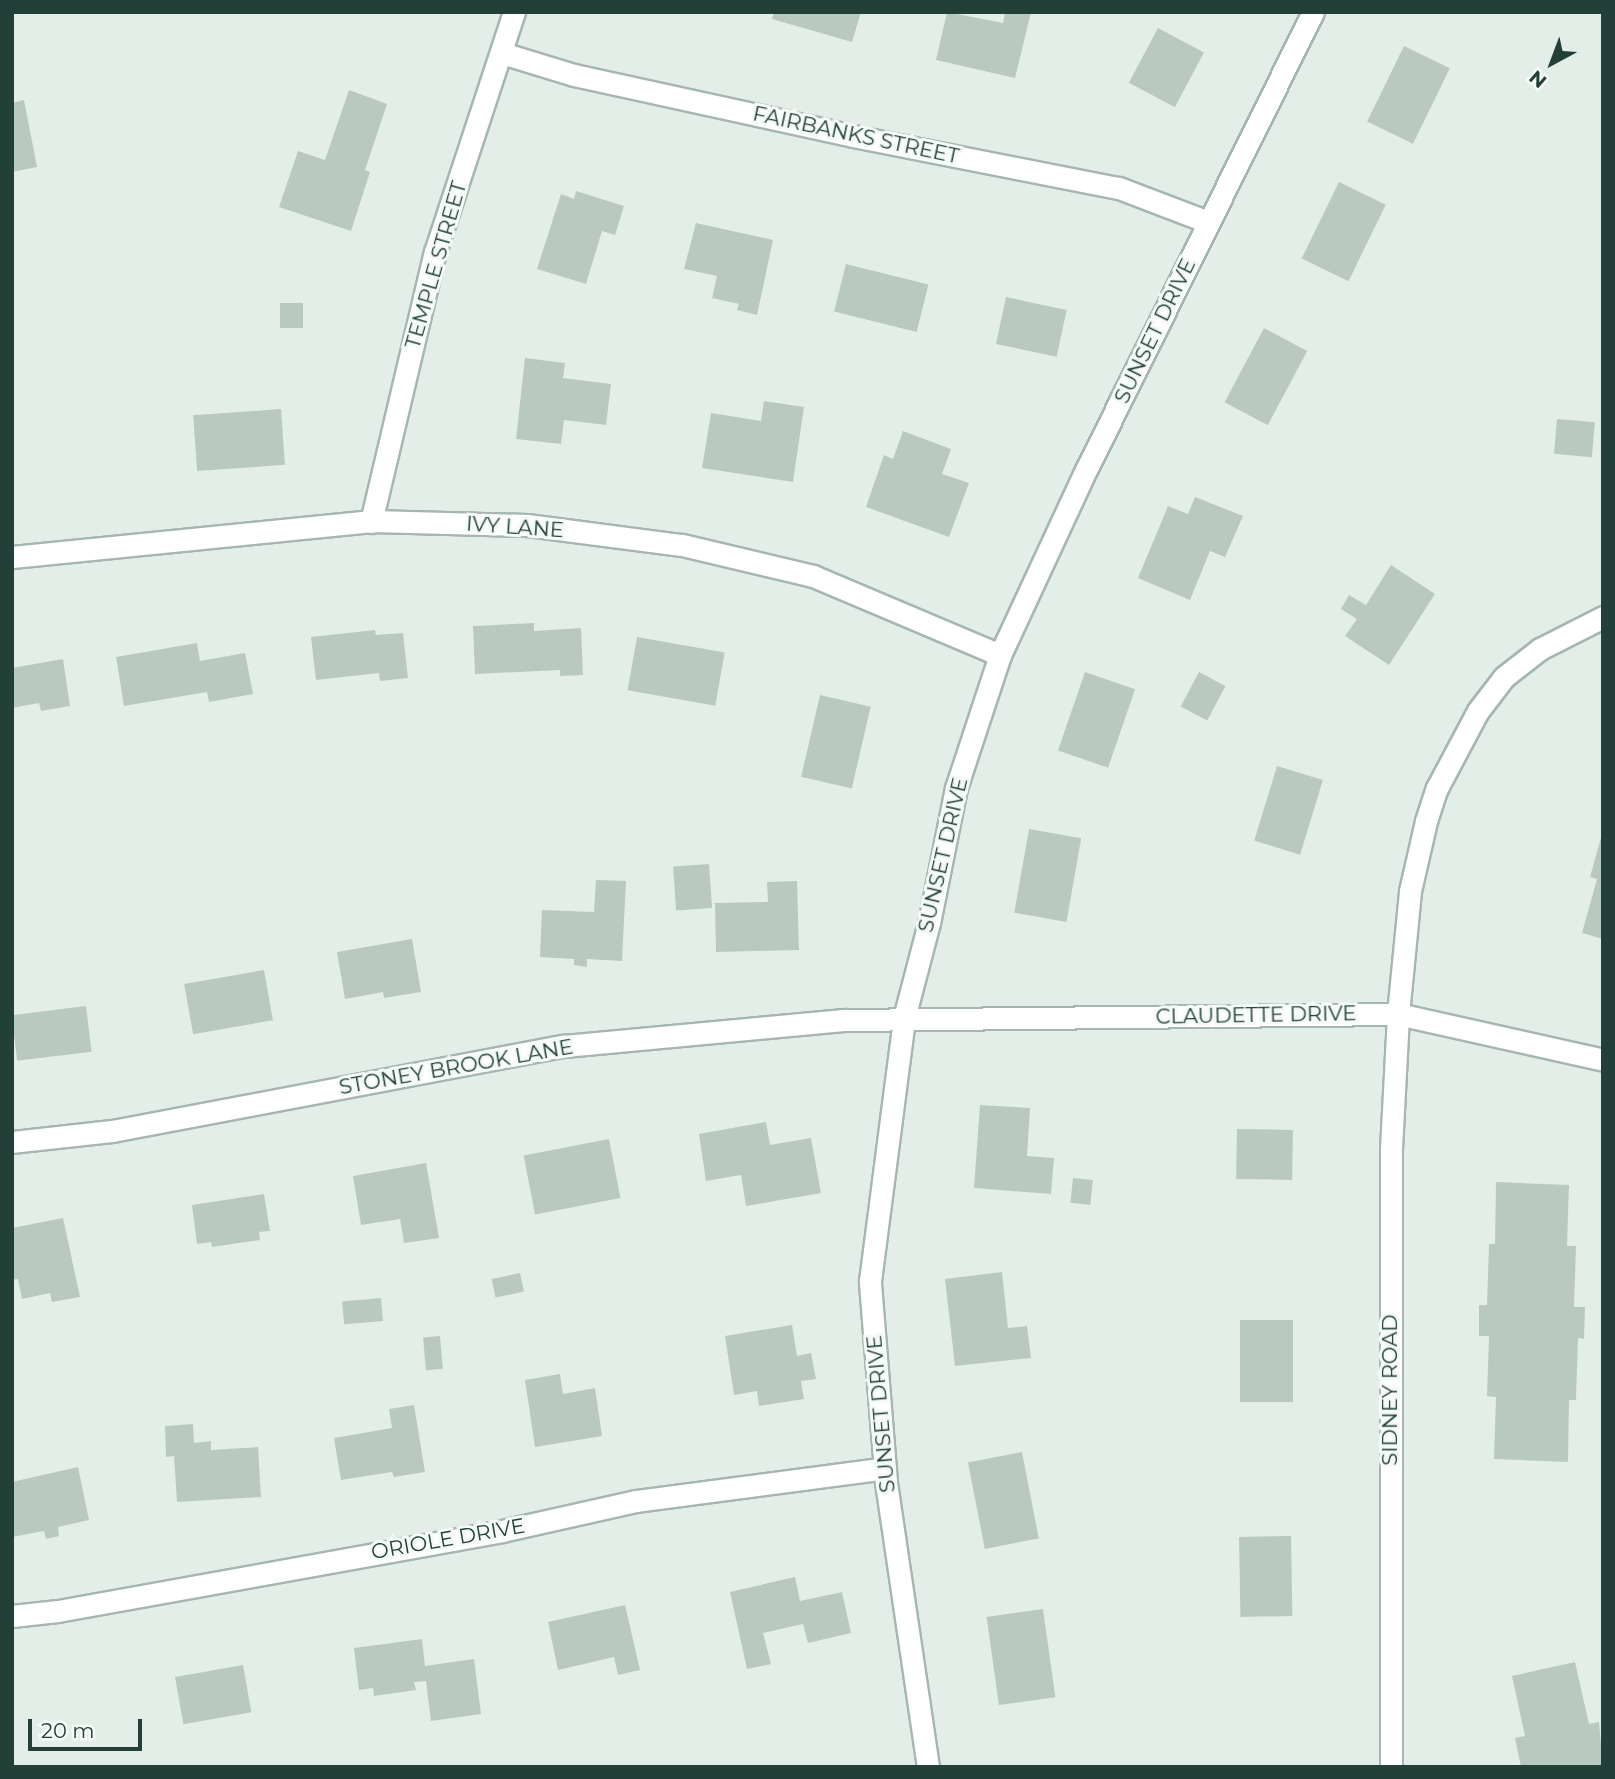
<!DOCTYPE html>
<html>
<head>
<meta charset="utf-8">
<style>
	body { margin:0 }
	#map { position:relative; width:1615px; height:1779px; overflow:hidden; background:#e4eee9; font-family:Montserrat,sans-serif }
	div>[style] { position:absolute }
	.building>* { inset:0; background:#b9c9c2; transform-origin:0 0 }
	.roads { filter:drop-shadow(2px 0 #a6b6b0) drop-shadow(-2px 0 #a6b6b0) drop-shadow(0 2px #a6b6b0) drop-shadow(0 -2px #a6b6b0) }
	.minor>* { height:21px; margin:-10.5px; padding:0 10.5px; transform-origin:10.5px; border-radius:10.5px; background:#fff }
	span { translate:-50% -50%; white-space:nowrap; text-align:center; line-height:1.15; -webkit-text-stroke:6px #f5faf7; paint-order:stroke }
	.street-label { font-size:21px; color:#224038 }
	.frame { position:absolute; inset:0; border:14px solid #224038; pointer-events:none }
	.north { position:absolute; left:1517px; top:28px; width:70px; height:70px; -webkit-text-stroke:5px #f5faf7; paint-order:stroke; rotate:221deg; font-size:19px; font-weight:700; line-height:28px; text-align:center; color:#224038 }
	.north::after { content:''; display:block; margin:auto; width:24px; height:32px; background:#224038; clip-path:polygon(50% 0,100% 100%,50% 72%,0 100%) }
	.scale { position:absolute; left:28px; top:1719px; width:114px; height:32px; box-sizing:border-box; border:4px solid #224038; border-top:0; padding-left:9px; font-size:21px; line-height:24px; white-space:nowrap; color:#224038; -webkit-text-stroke:5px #f5faf7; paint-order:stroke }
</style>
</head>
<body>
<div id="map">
	<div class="building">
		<i style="clip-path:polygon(774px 12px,861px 12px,852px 42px,772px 19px)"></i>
		<i style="clip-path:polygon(947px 12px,1003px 23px,1005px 12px,1031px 12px,1015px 78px,936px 60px)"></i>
		<i style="left:1158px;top:28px;width:52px;height:62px;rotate:28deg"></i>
		<i style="left:1404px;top:46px;width:51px;height:84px;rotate:26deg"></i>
		<i style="clip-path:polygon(349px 90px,387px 104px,365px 170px,370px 172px,351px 231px,279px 207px,298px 151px,325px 160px)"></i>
		<i style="clip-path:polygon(24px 100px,37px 167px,12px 172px,12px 103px)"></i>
		<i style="left:1339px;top:182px;width:52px;height:85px;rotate:26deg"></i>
		<i style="clip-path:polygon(576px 191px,624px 206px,615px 235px,602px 231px,586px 284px,537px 269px,561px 194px,574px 199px)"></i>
		<i style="clip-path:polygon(696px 223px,773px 240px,757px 315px,737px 310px,739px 304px,712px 298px,717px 276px,684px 269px)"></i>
		<i style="left:846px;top:264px;width:85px;height:49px;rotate:14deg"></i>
		<i style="left:1006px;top:297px;width:62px;height:48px;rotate:12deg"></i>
		<i style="left:280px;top:303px;width:23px;height:25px"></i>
		<i style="left:1264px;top:328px;width:49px;height:84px;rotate:28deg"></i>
		<i style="clip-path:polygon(525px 358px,565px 363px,563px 378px,611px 384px,606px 425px,564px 420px,561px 444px,516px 439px)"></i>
		<i style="clip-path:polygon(764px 401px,804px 407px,793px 482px,702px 468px,711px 413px,761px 421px)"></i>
		<i style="left:281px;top:409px;width:56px;height:88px;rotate:86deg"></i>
		<i style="left:1557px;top:419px;width:38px;height:35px;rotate:5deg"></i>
		<i style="clip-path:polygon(903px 431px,951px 449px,942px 474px,969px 483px,949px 537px,866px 507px,884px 455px,893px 459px)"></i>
		<i style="clip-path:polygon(1195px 497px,1243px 516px,1225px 557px,1210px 551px,1190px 600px,1138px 578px,1168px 506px,1188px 514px)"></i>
		<i style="clip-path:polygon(1391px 565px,1435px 594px,1389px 665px,1345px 636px,1357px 619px,1341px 609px,1349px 595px,1366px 605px)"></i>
		<i style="clip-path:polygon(534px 623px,534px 631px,581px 628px,583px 675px,560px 676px,560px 670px,475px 674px,473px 626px)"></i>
		<i style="clip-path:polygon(375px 630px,376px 635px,403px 633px,408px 678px,380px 681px,379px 673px,316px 680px,311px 637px)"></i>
		<i style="left:637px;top:637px;width:89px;height:54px;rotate:10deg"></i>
		<i style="clip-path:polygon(197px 643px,200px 661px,245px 653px,253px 694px,209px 702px,207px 692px,124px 706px,116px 657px)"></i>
		<i style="clip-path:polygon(63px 659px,70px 706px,41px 711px,39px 703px,12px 708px,12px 668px)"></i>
		<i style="left:1085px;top:672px;width:53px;height:83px;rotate:19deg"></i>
		<i style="left:1199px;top:672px;width:30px;height:39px;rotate:28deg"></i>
		<i style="left:820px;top:695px;width:52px;height:84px;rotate:13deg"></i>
		<i style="left:1277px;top:766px;width:48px;height:78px;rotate:17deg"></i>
		<i style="left:1029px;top:829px;width:53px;height:85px;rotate:10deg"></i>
		<i style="clip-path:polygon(1602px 834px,1603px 834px,1603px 939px,1582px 933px,1597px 879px,1590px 877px)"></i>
		<i style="left:709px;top:864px;width:44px;height:36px;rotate:86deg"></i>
		<i style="clip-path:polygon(596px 880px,626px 881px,622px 961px,587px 959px,587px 967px,574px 965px,574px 959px,540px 957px,542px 910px,594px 912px)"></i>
		<i style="clip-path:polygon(797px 881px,799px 950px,716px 952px,715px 903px,768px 902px,767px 882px)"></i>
		<i style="clip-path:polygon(412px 939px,421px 992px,384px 998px,383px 992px,345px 999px,337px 952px)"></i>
		<i style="left:264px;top:970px;width:51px;height:81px;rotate:80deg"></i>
		<i style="left:86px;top:1006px;width:46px;height:75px;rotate:83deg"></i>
		<i style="clip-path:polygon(980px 1105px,1030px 1108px,1027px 1156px,1054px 1158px,1051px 1194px,974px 1188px)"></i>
		<i style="clip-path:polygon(766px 1122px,770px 1145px,811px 1138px,821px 1193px,746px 1206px,741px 1175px,706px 1181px,699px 1134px)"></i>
		<i style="left:1237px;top:1129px;width:56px;height:50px;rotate:1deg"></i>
		<i style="left:609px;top:1139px;width:60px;height:87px;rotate:79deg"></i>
		<i style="clip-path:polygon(426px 1163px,439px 1238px,404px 1243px,400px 1219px,361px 1225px,353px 1176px)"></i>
		<i style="left:1073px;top:1178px;width:20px;height:25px;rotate:6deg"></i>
		<i style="clip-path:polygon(1496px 1182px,1569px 1185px,1567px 1246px,1576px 1246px,1574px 1307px,1585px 1307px,1584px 1339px,1578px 1338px,1576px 1400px,1569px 1400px,1568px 1462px,1494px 1459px,1496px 1397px,1487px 1396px,1489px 1336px,1479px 1336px,1479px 1305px,1487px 1305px,1489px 1244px,1495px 1244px)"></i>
		<i style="clip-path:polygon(264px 1194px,270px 1231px,259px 1232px,260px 1240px,212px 1247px,211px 1242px,197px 1244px,192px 1205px)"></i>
		<i style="clip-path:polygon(63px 1218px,80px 1297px,52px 1302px,50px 1293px,22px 1299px,18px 1279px,12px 1280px,12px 1228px)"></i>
		<i style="clip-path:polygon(1002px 1272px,1008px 1328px,1027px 1326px,1031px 1358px,955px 1366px,945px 1279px)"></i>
		<i style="left:520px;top:1273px;width:19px;height:29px;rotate:78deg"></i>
		<i style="left:381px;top:1298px;width:23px;height:39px;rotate:85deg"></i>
		<i style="left:1240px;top:1320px;width:53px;height:82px"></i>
		<i style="clip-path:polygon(792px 1325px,797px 1356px,811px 1353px,816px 1379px,801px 1381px,804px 1399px,759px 1406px,757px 1391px,734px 1395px,725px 1336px)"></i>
		<i style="left:440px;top:1336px;width:33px;height:17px;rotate:85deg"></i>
		<i style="clip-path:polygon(560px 1374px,563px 1394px,595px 1388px,602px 1436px,535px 1447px,525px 1380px)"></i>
		<i style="clip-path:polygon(414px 1405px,425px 1472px,394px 1477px,392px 1472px,341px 1480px,334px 1438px,392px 1428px,389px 1409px)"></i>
		<i style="clip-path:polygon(193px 1424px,194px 1443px,211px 1441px,211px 1450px,258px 1447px,261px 1497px,177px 1502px,174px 1456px,166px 1457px,165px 1426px)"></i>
		<i style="left:1022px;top:1452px;width:88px;height:55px;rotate:79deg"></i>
		<i style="clip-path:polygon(78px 1467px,89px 1520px,58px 1527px,59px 1536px,46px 1539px,44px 1531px,12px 1537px,12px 1482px)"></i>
		<i style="left:1291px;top:1536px;width:80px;height:52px;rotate:89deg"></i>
		<i style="clip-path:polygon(795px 1577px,800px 1601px,842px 1592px,851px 1633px,808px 1643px,803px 1624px,763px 1633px,771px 1664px,747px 1669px,730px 1592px)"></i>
		<i style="clip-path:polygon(625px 1605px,640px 1670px,618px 1675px,614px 1657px,558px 1670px,548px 1622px)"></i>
		<i style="left:1043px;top:1609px;width:89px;height:57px;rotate:82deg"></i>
		<i style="clip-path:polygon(422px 1639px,425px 1666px,474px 1659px,481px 1714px,431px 1721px,426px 1681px,414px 1682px,416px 1690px,374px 1696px,373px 1688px,359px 1690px,354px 1648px)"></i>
		<i style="clip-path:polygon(1575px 1662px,1589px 1724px,1599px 1722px,1603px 1767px,1521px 1767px,1515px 1738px,1525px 1736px,1512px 1676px)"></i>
		<i style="left:243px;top:1665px;width:48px;height:69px;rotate:80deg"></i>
	</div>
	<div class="roads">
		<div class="minor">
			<i style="left:502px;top:53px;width:75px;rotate:17deg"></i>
			<i style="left:574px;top:75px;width:286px;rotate:12.3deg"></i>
			<i style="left:853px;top:136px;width:271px;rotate:11.1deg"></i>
			<i style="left:1119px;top:188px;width:95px;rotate:20.9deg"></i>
			<i style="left:371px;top:522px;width:277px;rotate:-76.7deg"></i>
			<i style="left:435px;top:252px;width:253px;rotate:-71.8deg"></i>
			<i style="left:12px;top:557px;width:362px;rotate:-5.7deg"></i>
			<i style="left:372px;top:521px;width:155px;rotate:1.5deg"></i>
			<i style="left:527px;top:525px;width:156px;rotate:7.4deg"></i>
			<i style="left:682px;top:545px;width:135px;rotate:13.3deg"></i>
			<i style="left:813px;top:576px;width:203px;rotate:22.9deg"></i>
			<i style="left:12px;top:1142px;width:101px;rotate:-6.3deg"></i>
			<i style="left:112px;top:1131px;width:460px;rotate:-10.7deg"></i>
			<i style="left:564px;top:1046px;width:281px;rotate:-5.3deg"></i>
			<i style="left:844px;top:1020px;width:554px;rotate:-0.62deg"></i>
			<i style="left:1398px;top:1014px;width:210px;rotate:12.6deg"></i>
			<i style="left:12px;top:1616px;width:46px;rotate:-6.2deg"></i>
			<i style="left:58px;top:1611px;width:451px;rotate:-10.2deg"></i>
			<i style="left:502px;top:1531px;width:137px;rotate:-12.6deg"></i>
			<i style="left:636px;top:1501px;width:251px;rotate:-7.5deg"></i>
			<i style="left:928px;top:1767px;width:288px;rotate:-98.4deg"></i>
			<i style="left:886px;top:1482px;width:202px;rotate:-94.6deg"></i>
			<i style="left:870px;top:1281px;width:265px;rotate:-82.6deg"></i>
			<i style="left:904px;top:1018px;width:98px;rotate:-75.3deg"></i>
			<i style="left:929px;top:923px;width:138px;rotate:-78.7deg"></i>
			<i style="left:956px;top:788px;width:140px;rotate:-71.7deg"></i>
			<i style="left:1000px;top:655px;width:206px;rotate:-65.1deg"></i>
			<i style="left:1087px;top:468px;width:509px;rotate:-63.64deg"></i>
			<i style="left:1391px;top:1767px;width:618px;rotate:-90deg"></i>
			<i style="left:1391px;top:1149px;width:135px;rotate:-87deg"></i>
			<i style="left:1398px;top:1014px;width:124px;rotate:-84.4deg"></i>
			<i style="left:1410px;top:891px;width:72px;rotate:-77.1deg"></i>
			<i style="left:1426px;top:821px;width:35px;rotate:-72deg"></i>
			<i style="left:1437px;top:788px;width:87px;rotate:-62deg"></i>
			<i style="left:1478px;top:711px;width:43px;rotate:-52.6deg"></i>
			<i style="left:1504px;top:677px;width:46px;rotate:-37.9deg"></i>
			<i style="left:1540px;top:649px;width:71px;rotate:-26.9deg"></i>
		</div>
	</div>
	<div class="street-label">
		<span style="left:856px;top:135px;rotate:12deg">FAIRBANKS STREET</span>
		<span style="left:436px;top:265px;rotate:-74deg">TEMPLE STREET</span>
		<span style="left:1155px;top:331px;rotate:-64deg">SUNSET DRIVE</span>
		<span style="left:515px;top:527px;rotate:4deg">IVY LANE</span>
		<span style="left:943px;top:855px;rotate:-77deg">SUNSET DRIVE</span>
		<span style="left:1256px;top:1015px;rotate:-1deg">CLAUDETTE DRIVE</span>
		<span style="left:456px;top:1067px;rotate:-10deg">STONEY BROOK LANE</span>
		<span style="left:1390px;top:1390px;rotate:-90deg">SIDNEY ROAD</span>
		<span style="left:881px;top:1414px;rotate:-95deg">SUNSET DRIVE</span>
		<span style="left:448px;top:1539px;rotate:-10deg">ORIOLE DRIVE</span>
	</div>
	<div class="frame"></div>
	<div class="north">N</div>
	<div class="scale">20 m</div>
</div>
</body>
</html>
